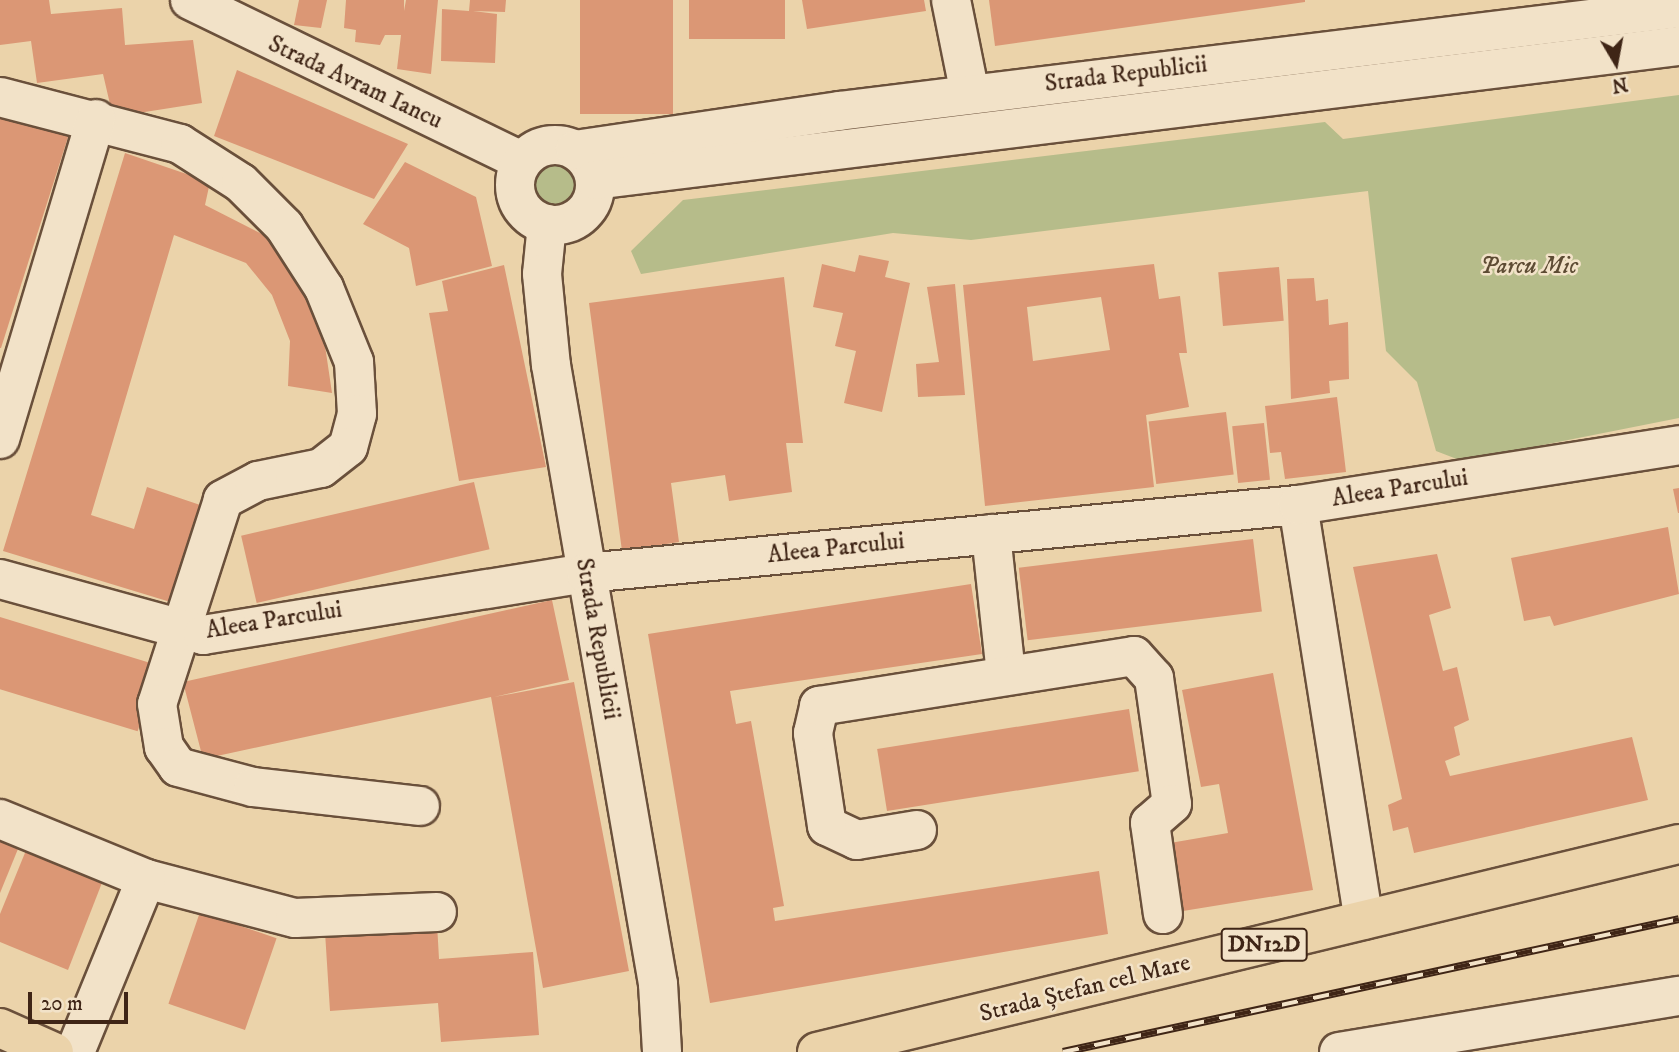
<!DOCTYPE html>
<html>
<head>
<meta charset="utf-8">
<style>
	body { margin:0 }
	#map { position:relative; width:1679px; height:1052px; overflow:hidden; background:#ebd3aa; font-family:"IM FELL DW Pica",serif }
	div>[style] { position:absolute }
	.green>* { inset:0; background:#b6bc8a }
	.round { border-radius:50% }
	.building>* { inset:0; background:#db9775; transform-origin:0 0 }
	.roads { filter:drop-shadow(2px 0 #6a503b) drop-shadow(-2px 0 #6a503b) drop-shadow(0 2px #6a503b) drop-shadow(0 -2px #6a503b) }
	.minor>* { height:38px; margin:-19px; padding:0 19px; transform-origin:19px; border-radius:19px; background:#f2e2c8 }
	.minor>.ring { margin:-19px; padding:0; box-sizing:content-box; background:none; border:38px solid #f2e2c8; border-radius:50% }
	.major>* { height:38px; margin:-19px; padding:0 19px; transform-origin:19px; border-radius:19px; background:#ebd3aa }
	.rail>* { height:8px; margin-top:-4px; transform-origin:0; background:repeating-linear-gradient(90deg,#f2e2c8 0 16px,#3f2516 0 32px); box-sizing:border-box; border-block:2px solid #3f2516 }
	span { translate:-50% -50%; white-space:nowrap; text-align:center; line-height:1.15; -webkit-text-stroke:5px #f2e2c8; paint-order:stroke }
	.shield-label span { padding:2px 5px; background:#f2e2c8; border:2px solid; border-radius:5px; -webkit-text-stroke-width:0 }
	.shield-label { font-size:23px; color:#3f2516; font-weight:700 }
	.street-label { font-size:24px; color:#3f2516 }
	.park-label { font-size:24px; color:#5d4b33; font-style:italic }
	.north { position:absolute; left:1581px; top:28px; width:70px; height:70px; -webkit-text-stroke:5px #f2e2c8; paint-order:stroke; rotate:170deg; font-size:19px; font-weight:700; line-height:28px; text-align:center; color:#3f2516 }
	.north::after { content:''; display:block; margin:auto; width:24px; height:32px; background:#3f2516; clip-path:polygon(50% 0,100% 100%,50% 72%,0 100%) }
	.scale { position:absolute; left:28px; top:992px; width:100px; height:32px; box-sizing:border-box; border:4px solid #3f2516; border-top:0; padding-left:9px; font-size:21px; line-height:24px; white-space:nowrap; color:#3f2516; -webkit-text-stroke:5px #f2e2c8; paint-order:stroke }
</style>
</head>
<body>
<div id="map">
	<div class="green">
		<i style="clip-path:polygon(1679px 95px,1679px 418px,1462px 461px,1436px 451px,1417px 382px,1386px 351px,1368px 191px,971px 240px,893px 233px,641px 274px,631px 251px,683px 200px,1325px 122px,1343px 139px)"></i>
		<i class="round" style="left:532px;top:161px;width:44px;height:44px"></i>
	</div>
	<div class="building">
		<i style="clip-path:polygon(0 0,49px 0,51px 14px,122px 8px,125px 45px,193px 40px,202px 103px,113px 117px,103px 74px,37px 83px,31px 41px,0 45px)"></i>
		<i style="clip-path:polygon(299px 0,327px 0,321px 28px,294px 25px)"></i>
		<i style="clip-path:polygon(346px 0,404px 0,404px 11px,406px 0,438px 0,431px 74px,397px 69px,401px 35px,385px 35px,380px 45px,355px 42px,356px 30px,344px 28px)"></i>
		<i style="clip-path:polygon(470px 0,506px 0,505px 12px,473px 11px,497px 14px,495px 63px,441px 61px,442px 9px,469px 11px)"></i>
		<i style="left:580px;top:0;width:93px;height:114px"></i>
		<i style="left:689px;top:0;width:96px;height:39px"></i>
		<i style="clip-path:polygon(802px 0,924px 0,926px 11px,807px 29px)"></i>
		<i style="clip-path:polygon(989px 0,1305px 0,1305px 2px,995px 46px)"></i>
		<i style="clip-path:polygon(237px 70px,408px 144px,374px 199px,214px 136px)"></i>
		<i style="clip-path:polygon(0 108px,69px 134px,1px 348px,0 348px)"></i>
		<i style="clip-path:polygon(125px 153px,210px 182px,205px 205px,268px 237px,295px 273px,324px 339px,332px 393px,288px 386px,290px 341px,272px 295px,246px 263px,174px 235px,91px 515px,134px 529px,147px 487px,212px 509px,177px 604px,3px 551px)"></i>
		<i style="clip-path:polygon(405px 162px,476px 197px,492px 266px,416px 286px,409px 248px,363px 224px)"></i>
		<i style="clip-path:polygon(859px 255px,889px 261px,885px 277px,910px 283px,882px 412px,844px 403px,856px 351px,835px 346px,843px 313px,813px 307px,822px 264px,855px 272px)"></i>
		<i style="clip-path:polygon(evenodd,1154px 264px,1159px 299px,1180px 296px,1187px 353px,1179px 353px,1189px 407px,1146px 415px,1154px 487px,985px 506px,963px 285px,1154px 264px,1101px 297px,1110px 350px,1033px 361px,1027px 307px,1101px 297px)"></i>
		<i style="clip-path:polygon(504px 265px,546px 467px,459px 481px,429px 313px,448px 311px,442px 281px)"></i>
		<i style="left:1279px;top:267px;width:54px;height:61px;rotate:85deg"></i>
		<i style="clip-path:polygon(784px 277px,803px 443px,786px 443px,792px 492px,729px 501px,725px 475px,671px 483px,679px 542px,622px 551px,589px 303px)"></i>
		<i style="clip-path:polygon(1314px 278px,1316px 301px,1328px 299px,1329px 325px,1348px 322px,1349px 379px,1329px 381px,1330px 393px,1291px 399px,1287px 279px)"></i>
		<i style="clip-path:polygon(955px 284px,965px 395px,918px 397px,916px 364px,939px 362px,927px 287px)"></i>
		<i style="clip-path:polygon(1337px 397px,1346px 472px,1285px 479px,1281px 452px,1270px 453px,1265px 406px)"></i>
		<i style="left:1226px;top:412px;width:63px;height:78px;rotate:83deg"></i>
		<i style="left:1264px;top:423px;width:57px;height:32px;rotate:84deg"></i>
		<i style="left:474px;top:482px;width:69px;height:239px;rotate:77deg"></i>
		<i style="clip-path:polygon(1679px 488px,1679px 513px,1678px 513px,1673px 489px)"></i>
		<i style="clip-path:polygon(1668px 527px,1679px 594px,1554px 626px,1550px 616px,1524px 621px,1511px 558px)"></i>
		<i style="left:1253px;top:539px;width:73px;height:236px;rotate:83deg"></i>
		<i style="clip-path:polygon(1437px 554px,1451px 608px,1429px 615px,1443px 671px,1457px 667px,1469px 720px,1454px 727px,1460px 755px,1445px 761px,1450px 776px,1632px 737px,1648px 800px,1414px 853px,1408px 827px,1393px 831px,1388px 805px,1402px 799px,1353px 567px)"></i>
		<i style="clip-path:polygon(971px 584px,982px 654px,730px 691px,736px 724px,751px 721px,784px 906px,773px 908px,775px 921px,1099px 871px,1108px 934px,710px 1003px,648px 634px)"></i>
		<i style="clip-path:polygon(552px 600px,569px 680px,494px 697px,574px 682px,629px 971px,543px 988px,491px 697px,203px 759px,183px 682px)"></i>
		<i style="left:0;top:617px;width:165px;height:69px;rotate:17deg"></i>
		<i style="clip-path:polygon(1273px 673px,1313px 890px,1183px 911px,1170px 843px,1228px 833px,1219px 784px,1201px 787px,1182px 690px)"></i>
		<i style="left:1129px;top:709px;width:63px;height:255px;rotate:81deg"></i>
		<i style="clip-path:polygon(0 836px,20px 844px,0 893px)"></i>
		<i style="clip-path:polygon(29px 843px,105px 875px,68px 970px,0 942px,0 914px)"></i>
		<i style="left:200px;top:912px;width:81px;height:97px;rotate:19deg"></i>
		<i style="clip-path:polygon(437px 923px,439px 959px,533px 952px,539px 1035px,441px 1042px,438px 1003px,330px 1011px,325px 932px)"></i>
	</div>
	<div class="roads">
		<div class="minor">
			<i style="left:190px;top:0;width:369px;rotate:25.9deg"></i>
			<i style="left:951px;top:0;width:96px;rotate:78.6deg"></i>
			<i style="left:0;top:97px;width:186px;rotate:14.6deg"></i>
			<i style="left:180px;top:144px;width:72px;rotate:32.6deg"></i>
			<i style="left:241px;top:183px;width:61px;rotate:45deg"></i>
			<i style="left:284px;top:226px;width:74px;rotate:57.2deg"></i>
			<i style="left:324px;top:288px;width:80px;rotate:67.9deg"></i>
			<i style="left:354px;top:362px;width:52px;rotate:86.7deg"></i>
			<i style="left:357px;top:414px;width:34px;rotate:105deg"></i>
			<i style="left:348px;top:447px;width:34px;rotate:142deg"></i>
			<i style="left:321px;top:468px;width:64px;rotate:168.3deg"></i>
			<i style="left:258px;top:481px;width:40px;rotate:152deg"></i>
			<i style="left:223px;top:500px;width:214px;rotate:107.9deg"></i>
			<i style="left:157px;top:704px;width:44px;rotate:80.8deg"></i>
			<i style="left:164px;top:747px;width:24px;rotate:55deg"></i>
			<i style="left:178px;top:767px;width:78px;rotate:14.9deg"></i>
			<i style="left:253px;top:787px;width:168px;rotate:6.5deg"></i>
			<i class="ring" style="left:515px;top:145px;width:42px;height:42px"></i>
			<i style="left:575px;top:150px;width:267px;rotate:-8.4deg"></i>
			<i style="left:839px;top:111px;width:846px;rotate:-6.99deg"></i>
			<i style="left:595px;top:180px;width:1092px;rotate:-7.05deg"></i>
			<i style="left:547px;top:224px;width:50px;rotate:95.7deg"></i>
			<i style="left:542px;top:274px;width:91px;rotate:84.4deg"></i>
			<i style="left:551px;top:365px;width:628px;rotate:80.19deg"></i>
			<i style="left:658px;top:984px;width:68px;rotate:86.6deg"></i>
			<i style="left:0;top:439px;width:334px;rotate:-73.3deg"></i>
			<i style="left:1298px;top:505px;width:420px;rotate:81deg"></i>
			<i style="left:991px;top:534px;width:141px;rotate:83.9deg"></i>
			<i style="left:0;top:579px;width:211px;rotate:15.4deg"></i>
			<i style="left:203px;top:635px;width:388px;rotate:-9.2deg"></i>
			<i style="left:586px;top:573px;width:715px;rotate:-5.46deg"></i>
			<i style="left:1298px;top:505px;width:386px;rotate:-8.9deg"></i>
			<i style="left:0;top:819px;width:158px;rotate:22.3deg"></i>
			<i style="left:146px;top:879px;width:154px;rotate:14.7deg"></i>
			<i style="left:295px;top:918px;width:142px;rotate:-2.4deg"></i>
			<i style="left:917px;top:830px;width:61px;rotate:170.5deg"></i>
			<i style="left:857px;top:840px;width:33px;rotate:-155deg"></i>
			<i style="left:827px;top:826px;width:94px;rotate:-98.6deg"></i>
			<i style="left:813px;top:733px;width:28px;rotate:-77deg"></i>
			<i style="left:819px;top:706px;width:319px;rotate:-9deg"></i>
			<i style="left:1134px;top:656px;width:30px;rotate:48deg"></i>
			<i style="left:1154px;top:678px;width:127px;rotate:81.9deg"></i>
			<i style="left:1172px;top:804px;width:29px;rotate:139deg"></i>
			<i style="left:1150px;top:823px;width:92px;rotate:81.9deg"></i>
			<i style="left:75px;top:1052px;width:187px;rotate:-67.7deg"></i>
			<i style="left:1339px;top:1052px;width:345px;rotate:-9.4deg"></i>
		</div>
		<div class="major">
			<i style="left:0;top:1028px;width:59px;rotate:24deg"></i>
			<i style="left:817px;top:1052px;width:887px;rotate:-13.57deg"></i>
		</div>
	</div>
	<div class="rail">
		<i style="left:1063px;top:1052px;width:630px;rotate:-12.18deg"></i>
	</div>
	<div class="shield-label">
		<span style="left:1264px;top:945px">DN12D</span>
	</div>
	<div class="street-label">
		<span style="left:1126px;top:75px;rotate:-7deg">Strada Republicii</span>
		<span style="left:355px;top:83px;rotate:25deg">Strada Avram Iancu</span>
		<span style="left:1400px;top:489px;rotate:-9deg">Aleea Parcului</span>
		<span style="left:836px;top:549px;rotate:-6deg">Aleea Parcului</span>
		<span style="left:274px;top:621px;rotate:-9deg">Aleea Parcului</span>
		<span style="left:597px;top:639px;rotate:80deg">Strada Republicii</span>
		<span style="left:1085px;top:989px;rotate:-14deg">Strada Ștefan cel Mare</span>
	</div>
	<div class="park-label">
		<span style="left:1529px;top:267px">Parcu Mic</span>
	</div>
	<div class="north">N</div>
	<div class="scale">20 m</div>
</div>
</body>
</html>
